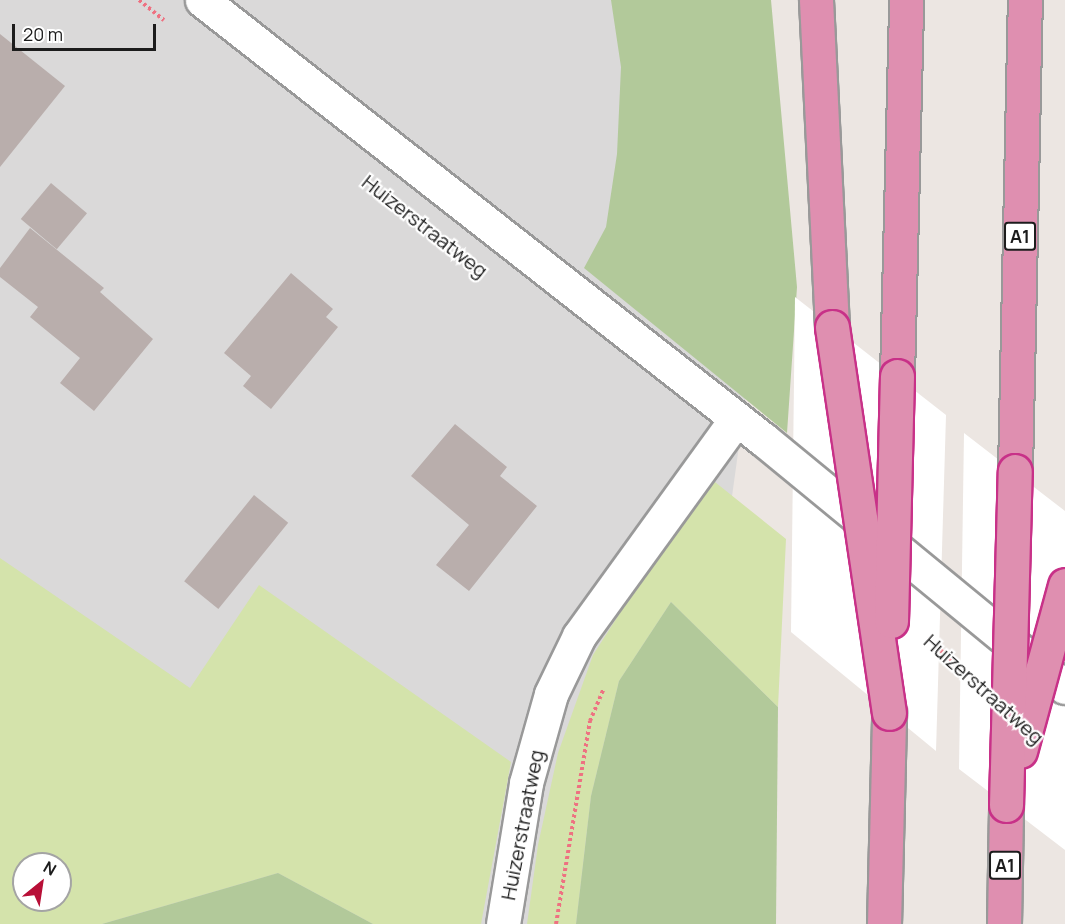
<!DOCTYPE html>
<html>
<head>
<meta charset="utf-8">
<style>
	body { margin:0 }
	#map { position:relative; width:1065px; height:924px; overflow:hidden; background:#ece6e2; font-family:Manrope,sans-serif }
	div>[style] { position:absolute }
	.residential>* { inset:0; background:#dad9d9 }
	.grass>* { inset:0; background:#d4e3ab }
	.forest>* { inset:0; background:#b2c99a }
	.pier>* { inset:0; background:#fff }
	.building>* { inset:0; background:#b9aeac; transform-origin:0 0 }
	.path>* { height:4px; margin-top:-2px; transform-origin:0; background:repeating-linear-gradient(90deg,#ee7181 0 3px,transparent 0 6px) }
	.roads { filter:drop-shadow(2px 0 #999) drop-shadow(-2px 0 #999) drop-shadow(0 2px #999) drop-shadow(0 -2px #999) }
	.minor>* { height:33px; margin:-16.5px; padding:0 16.5px; transform-origin:16.5px; border-radius:16.5px; background:#fff }
	.highway>* { height:33px; margin:-16.5px; padding:0 16.5px; transform-origin:16.5px; border-radius:16.5px; background:#df8fb0 }
	.bridges { filter:drop-shadow(2px 0 #c83188) drop-shadow(-2px 0 #c83188) drop-shadow(0 2px #c83188) drop-shadow(0 -2px #c83188) }
	.highway-bridge>* { height:33px; margin:-16.5px; padding:0 16.5px; transform-origin:16.5px; border-radius:16.5px; background:#df8fb0 }
	span { translate:-50% -50%; white-space:nowrap; text-align:center; line-height:1.15; -webkit-text-stroke:4.5px #fff; paint-order:stroke }
	.shield-label span { padding:2px 4px; background:#fff; border:2px solid; border-radius:4px; -webkit-text-stroke-width:0 }
	.shield-label { font-size:18px; color:#1c1c1c; font-weight:700 }
	.street-label { font-size:20px; color:#1c1c1c }
	.north { position:absolute; left:12px; top:852px; width:60px; height:60px; box-sizing:border-box; background:#fff; border:2px solid #a4a4a4; border-radius:50%; rotate:30deg; font-size:16px; font-weight:700; line-height:24px; text-align:center; color:#1c1c1c }
	.north::after { content:''; display:block; margin:auto; width:21px; height:27px; background:#b80f37; clip-path:polygon(50% 0,100% 100%,50% 72%,0 100%) }
	.scale { position:absolute; left:12px; top:24px; width:144px; height:27px; box-sizing:border-box; border:3px solid #1c1c1c; border-top:0; padding-left:8px; font-size:18px; line-height:21px; white-space:nowrap; color:#1c1c1c; -webkit-text-stroke:4px #fff; paint-order:stroke }
</style>
</head>
<body>
<div id="map">
	<div class="residential">
		<i style="clip-path:polygon(evenodd,0 0,647px 0,754px 337px,673px 924px,0 924px,0 0,24px 864px,60px 864px,60px 900px,24px 900px,24px 864px)"></i>
	</div>
	<div class="grass">
		<i style="clip-path:polygon(715px 482px,786px 539px,778px 707px,671px 602px,619px 681px,591px 796px,576px 924px,527px 924px,538px 845px,558px 753px,593px 655px,650px 566px)"></i>
		<i style="clip-path:polygon(evenodd,0 558px,190px 688px,259px 585px,511px 762px,481px 924px,373px 924px,278px 873px,102px 924px,0 924px,0 558px,24px 864px,60px 864px,60px 900px,24px 900px,24px 864px)"></i>
	</div>
	<div class="forest">
		<i style="clip-path:polygon(611px 0,771px 0,797px 287px,787px 433px,584px 268px,606px 227px,617px 154px,621px 67px)"></i>
		<i style="clip-path:polygon(671px 602px,778px 707px,776px 924px,576px 924px,591px 796px,619px 681px)"></i>
		<i style="clip-path:polygon(278px 873px,373px 924px,102px 924px)"></i>
	</div>
	<div class="pier">
		<i style="clip-path:polygon(795px 297px,946px 415px,936px 751px,791px 632px)"></i>
		<i style="clip-path:polygon(964px 433px,1065px 511px,1065px 850px,959px 769px)"></i>
	</div>
	<div class="building">
		<i style="clip-path:polygon(0 34px,65px 86px,0 167px)"></i>
		<i style="left:51px;top:183px;width:47px;height:47px;rotate:40deg"></i>
		<i style="clip-path:polygon(30px 228px,104px 288px,100px 292px,153px 339px,94px 411px,60px 383px,80px 358px,30px 317px,38px 307px,0 277px,0 268px)"></i>
		<i style="clip-path:polygon(291px 273px,333px 309px,326px 317px,338px 327px,271px 409px,243px 386px,251px 376px,224px 353px)"></i>
		<i style="clip-path:polygon(455px 424px,507px 467px,500px 476px,537px 506px,469px 591px,436px 565px,469px 525px,411px 476px)"></i>
		<i style="left:254px;top:495px;width:44px;height:111px;rotate:39deg"></i>
	</div>
	<div class="path">
		<i style="left:139px;top:0;width:32px;rotate:39deg"></i>
		<i style="left:927px;top:638px;width:52px;rotate:41.9deg"></i>
		<i style="left:556px;top:924px;width:206px;rotate:-80.5deg"></i>
		<i style="left:590px;top:721px;width:34px;rotate:-67deg"></i>
	</div>
	<div class="roads">
		<div class="minor">
			<i style="left:202px;top:0;width:714px;rotate:38.06deg"></i>
			<i style="left:764px;top:440px;width:389px;rotate:39.4deg"></i>
			<i style="left:503px;top:924px;width:143px;rotate:-80.7deg"></i>
			<i style="left:526px;top:783px;width:92px;rotate:-74.3deg"></i>
			<i style="left:551px;top:694px;width:64px;rotate:-64.2deg"></i>
			<i style="left:579px;top:636px;width:268px;rotate:-54.1deg"></i>
		</div>
		<div class="highway">
			<i style="left:816px;top:0;width:327px;rotate:87.2deg"></i>
			<i style="left:897px;top:376px;width:376px;rotate:-88.6deg"></i>
			<i style="left:1015px;top:471px;width:471px;rotate:-88.8deg"></i>
			<i style="left:884px;top:924px;width:211px;rotate:-88.6deg"></i>
			<i style="left:1004px;top:924px;width:119px;rotate:-89deg"></i>
		</div>
	</div>
	<div class="bridges">
		<div class="highway-bridge">
			<i style="left:832px;top:327px;width:390px;rotate:81.6deg"></i>
			<i style="left:891px;top:621px;width:245px;rotate:-88.6deg"></i>
			<i style="left:1020px;top:751px;width:172px;rotate:-74.8deg"></i>
			<i style="left:1006px;top:805px;width:334px;rotate:-88.5deg"></i>
		</div>
	</div>
	<div class="shield-label">
		<span style="left:1020px;top:236px">A1</span>
		<span style="left:1005px;top:865px">A1</span>
	</div>
	<div class="street-label">
		<span style="left:425px;top:226px;rotate:38deg">Huizerstraatweg</span>
		<span style="left:984px;top:689px;rotate:42deg">Huizerstraatweg</span>
		<span style="left:522px;top:825px;rotate:-79deg">Huizerstraatweg</span>
	</div>
	<div class="north">N</div>
	<div class="scale">20 m</div>
</div>
</body>
</html>
